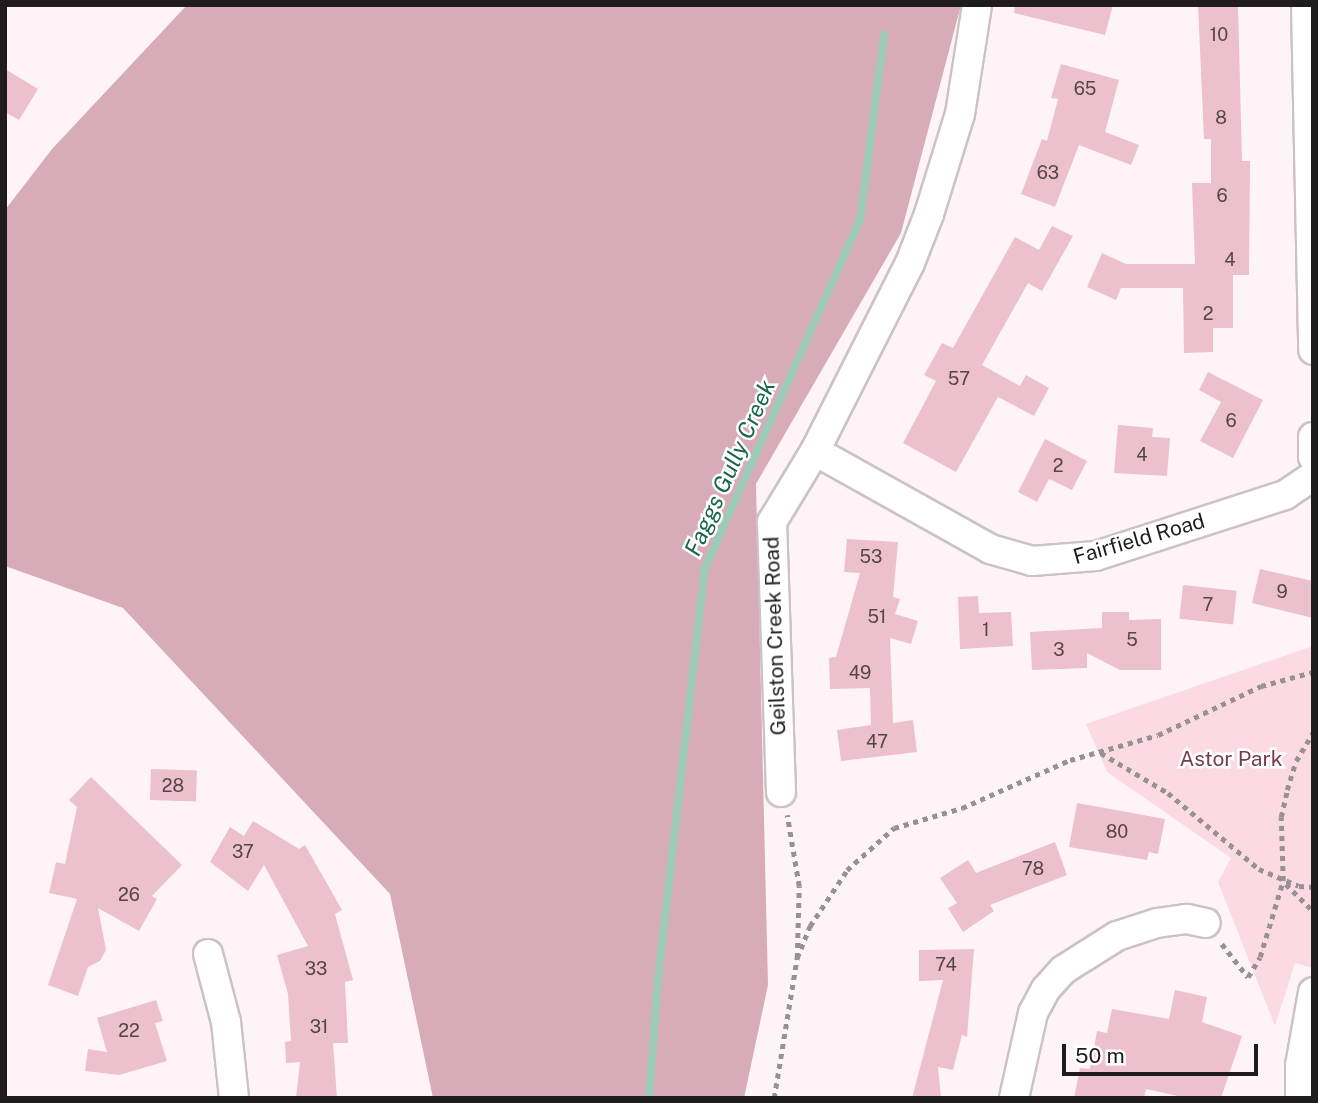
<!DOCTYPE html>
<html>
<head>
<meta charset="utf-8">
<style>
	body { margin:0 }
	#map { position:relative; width:1318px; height:1103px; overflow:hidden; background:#fef4f7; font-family:"Public Sans",sans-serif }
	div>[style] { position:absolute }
	.green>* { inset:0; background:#fbdae3 }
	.forest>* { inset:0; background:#d7abb8 }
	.stream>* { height:8px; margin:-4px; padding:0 4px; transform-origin:4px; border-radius:4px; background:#9ecbb9 }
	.building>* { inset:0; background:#ecc0cd; transform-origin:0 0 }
	.path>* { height:4.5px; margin-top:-2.25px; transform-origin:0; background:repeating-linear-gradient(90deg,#989193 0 5px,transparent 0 10px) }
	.roads { filter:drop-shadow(2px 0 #ccc2c5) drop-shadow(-2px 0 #ccc2c5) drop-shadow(0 2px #ccc2c5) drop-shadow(0 -2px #ccc2c5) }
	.street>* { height:28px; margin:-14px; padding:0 14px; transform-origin:14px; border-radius:14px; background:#fff }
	span { translate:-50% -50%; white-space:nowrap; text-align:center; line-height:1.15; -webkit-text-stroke:5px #fff; paint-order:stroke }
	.number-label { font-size:18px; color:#534549 }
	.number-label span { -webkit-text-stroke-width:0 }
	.street-label { font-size:21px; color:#201c1d }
	.park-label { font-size:21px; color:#753b50 }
	.water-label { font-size:23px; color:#17664e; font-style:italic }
	.frame { position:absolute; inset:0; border:7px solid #201c1d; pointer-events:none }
	.scale { position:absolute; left:1062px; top:1044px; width:196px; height:32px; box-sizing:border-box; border:4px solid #201c1d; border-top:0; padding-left:9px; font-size:21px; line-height:24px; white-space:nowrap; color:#201c1d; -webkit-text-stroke:5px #fff; paint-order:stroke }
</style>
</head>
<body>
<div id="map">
	<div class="green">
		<i style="clip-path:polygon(1313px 646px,1313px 968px,1295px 963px,1275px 1026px,1218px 882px,1231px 858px,1107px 772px,1086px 724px)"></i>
	</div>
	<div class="forest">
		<i style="clip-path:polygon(187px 5px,961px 5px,901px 233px,756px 484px,768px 985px,744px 1098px,433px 1098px,390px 894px,123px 608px,5px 566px,5px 210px,52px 149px)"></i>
	</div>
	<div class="stream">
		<i style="left:649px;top:1098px;width:120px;rotate:-85.7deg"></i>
		<i style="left:658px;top:978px;width:413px;rotate:-83.5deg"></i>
		<i style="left:705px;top:568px;width:381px;rotate:-66deg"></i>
		<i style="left:860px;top:220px;width:187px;rotate:-82.6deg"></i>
	</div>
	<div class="building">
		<i style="clip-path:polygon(1015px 5px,1113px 5px,1105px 35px,1014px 13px)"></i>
		<i style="clip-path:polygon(1198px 5px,1238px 5px,1242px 161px,1250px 161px,1249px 275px,1233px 275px,1233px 328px,1213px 328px,1213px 352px,1184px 353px,1183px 288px,1121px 288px,1116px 300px,1087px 287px,1102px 253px,1126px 264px,1195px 264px,1192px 183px,1211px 183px,1211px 139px,1204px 139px)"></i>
		<i style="clip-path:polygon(1061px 64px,1119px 80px,1105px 132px,1139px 145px,1131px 165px,1079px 145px,1055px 207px,1021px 194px,1042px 139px,1047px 141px,1058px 99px,1051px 98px)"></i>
		<i style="clip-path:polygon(5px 69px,38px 89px,19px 120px,5px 112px)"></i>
		<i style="clip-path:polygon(1052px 226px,1073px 236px,1042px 291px,1028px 283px,982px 365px,1020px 386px,1026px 375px,1049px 388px,1034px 416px,998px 397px,956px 472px,903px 443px,936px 381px,924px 375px,942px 343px,953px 348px,1015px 237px,1039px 250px)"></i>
		<i style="clip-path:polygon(1208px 372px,1263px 400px,1233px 458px,1200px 441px,1221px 402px,1199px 390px)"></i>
		<i style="clip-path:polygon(1118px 425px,1153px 428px,1152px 437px,1170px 438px,1167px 476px,1114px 473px)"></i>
		<i style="clip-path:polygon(1045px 439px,1087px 461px,1072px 490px,1049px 479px,1037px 502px,1018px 492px)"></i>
		<i style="clip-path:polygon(847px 539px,898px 542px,893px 597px,900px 599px,895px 614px,918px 621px,911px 644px,890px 638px,893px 723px,913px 720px,917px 752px,841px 761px,837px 730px,871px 725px,870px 688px,830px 689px,829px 658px,836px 657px,860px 573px,844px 572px)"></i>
		<i style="clip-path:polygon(1260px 569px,1313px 581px,1313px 618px,1252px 603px)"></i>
		<i style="left:1183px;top:585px;width:54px;height:34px;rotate:6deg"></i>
		<i style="clip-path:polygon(978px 596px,979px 613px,1011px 612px,1013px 646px,960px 649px,958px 597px)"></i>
		<i style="clip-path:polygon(1102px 612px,1129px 612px,1129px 620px,1161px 619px,1161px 670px,1120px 670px,1087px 653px,1087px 668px,1032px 670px,1030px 632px,1102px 628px)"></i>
		<i style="left:151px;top:769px;width:46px;height:31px;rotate:2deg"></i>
		<i style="clip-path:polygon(91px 777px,182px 865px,152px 896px,157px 899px,139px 931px,98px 908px,106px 950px,100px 961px,88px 967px,78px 996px,48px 985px,77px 899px,49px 893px,56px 862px,65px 864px,77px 807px,69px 800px)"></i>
		<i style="clip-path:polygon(1077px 803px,1165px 819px,1158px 854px,1149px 852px,1147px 860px,1069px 847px)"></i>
		<i style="clip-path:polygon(253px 821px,299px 849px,305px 845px,342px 910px,335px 914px,353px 980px,345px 982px,348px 1043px,333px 1043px,337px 1098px,296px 1098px,300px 1062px,286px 1063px,285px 1042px,291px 1041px,288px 994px,277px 955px,308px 946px,264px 865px,248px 891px,210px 862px,230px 827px,244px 836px)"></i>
		<i style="clip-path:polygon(1055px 842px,1067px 875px,990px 905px,994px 911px,963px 932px,948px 908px,957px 903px,940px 878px,968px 860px,976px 873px)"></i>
		<i style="clip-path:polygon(974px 949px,967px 1037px,962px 1035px,953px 1070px,938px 1067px,941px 1098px,912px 1098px,943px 980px,919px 981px,919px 950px)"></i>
		<i style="clip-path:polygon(1175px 990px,1207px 997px,1202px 1022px,1242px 1036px,1221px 1098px,1187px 1098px,1146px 1089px,1144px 1098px,1074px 1098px,1080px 1068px,1090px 1069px,1097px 1031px,1107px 1033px,1112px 1009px,1169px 1019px)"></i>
		<i style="clip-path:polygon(156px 1000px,163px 1021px,155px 1023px,167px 1061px,119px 1075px,85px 1071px,88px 1049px,107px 1052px,97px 1018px)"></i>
	</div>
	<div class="path">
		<i style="left:1101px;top:753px;width:78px;rotate:30.8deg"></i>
		<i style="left:1168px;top:793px;width:119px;rotate:39.9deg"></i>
		<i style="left:1259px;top:869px;width:43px;rotate:23deg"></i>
		<i style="left:1299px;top:886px;width:14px;rotate:4deg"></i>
		<i style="left:1286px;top:884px;width:38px;rotate:45deg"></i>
		<i style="left:1222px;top:944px;width:42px;rotate:51.8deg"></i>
		<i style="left:1248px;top:977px;width:23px;rotate:-59deg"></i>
		<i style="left:1260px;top:957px;width:79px;rotate:-73.2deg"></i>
		<i style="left:1283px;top:881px;width:64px;rotate:-91.8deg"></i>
		<i style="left:1281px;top:817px;width:28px;rotate:-77deg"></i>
		<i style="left:1287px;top:790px;width:30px;rotate:-73deg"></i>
		<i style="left:1296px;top:761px;width:33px;rotate:-59deg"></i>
		<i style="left:797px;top:958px;width:35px;rotate:-68deg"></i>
		<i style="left:810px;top:926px;width:67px;rotate:-56.5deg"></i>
		<i style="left:847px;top:870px;width:63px;rotate:-41.8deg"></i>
		<i style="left:894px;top:828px;width:71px;rotate:-16.4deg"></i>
		<i style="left:962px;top:808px;width:118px;rotate:-24deg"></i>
		<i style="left:1070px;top:760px;width:91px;rotate:-15.9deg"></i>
		<i style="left:1158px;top:735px;width:114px;rotate:-25.4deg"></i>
		<i style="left:1261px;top:686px;width:54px;rotate:-15.1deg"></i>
		<i style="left:774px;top:1098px;width:142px;rotate:-80.7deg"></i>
		<i style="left:797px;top:958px;width:72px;rotate:-88.4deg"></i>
		<i style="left:799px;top:886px;width:72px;rotate:-99.6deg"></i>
	</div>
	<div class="roads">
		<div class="street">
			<i style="left:1306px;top:5px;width:345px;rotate:88.8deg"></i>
			<i style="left:1313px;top:437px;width:20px;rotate:90deg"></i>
			<i style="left:815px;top:451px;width:201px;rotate:29.2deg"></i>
			<i style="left:990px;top:549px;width:44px;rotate:15.9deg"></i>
			<i style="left:1032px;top:561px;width:64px;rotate:-4.5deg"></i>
			<i style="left:1096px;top:556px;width:199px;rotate:-17.9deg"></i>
			<i style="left:1285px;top:495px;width:34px;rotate:-34deg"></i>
			<i style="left:781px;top:792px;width:270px;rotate:-91.9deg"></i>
			<i style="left:772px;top:522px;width:83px;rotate:-58.8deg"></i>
			<i style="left:815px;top:451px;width:211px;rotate:-63.2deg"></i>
			<i style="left:910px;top:263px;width:53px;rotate:-68.8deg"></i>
			<i style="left:929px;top:214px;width:105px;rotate:-72.8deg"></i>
			<i style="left:960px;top:114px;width:110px;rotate:-81.1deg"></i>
			<i style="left:208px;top:954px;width:70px;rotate:75.2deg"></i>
			<i style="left:226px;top:1022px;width:76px;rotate:84deg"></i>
			<i style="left:1014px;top:1098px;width:87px;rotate:-77.4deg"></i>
			<i style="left:1033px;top:1013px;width:27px;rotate:-62deg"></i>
			<i style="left:1046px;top:989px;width:25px;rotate:-48deg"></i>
			<i style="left:1063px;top:970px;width:64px;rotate:-32.2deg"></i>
			<i style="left:1117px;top:936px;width:42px;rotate:-18deg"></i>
			<i style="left:1157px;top:923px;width:30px;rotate:-8deg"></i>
			<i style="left:1187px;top:919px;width:19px;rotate:12deg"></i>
			<i style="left:1300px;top:1098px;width:32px;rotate:-90deg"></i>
			<i style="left:1300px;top:1066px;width:75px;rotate:-80deg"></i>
		</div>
	</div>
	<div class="number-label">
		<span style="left:1219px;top:35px">10</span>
		<span style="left:1085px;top:89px">65</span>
		<span style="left:1221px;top:118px">8</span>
		<span style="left:1048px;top:173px">63</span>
		<span style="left:1222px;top:196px">6</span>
		<span style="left:1230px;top:260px">4</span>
		<span style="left:1208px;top:314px">2</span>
		<span style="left:959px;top:379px">57</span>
		<span style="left:1231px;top:421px">6</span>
		<span style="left:1142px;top:455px">4</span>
		<span style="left:1058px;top:466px">2</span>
		<span style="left:871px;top:557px">53</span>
		<span style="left:1282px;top:592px">9</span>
		<span style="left:1208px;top:605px">7</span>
		<span style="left:877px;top:617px">51</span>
		<span style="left:986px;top:630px">1</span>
		<span style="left:1132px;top:640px">5</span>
		<span style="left:1059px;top:650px">3</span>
		<span style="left:860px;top:673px">49</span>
		<span style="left:877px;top:742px">47</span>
		<span style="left:173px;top:786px">28</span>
		<span style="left:1117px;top:832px">80</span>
		<span style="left:243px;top:852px">37</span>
		<span style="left:1033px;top:869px">78</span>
		<span style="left:129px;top:895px">26</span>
		<span style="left:946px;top:965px">74</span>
		<span style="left:316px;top:969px">33</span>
		<span style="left:319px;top:1027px">31</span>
		<span style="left:129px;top:1031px">22</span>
	</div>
	<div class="street-label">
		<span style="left:1139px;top:539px;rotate:-16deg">Fairfield Road</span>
		<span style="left:775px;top:636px;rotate:-92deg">Geilston Creek Road</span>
	</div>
	<div class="park-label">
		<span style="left:1231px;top:759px">Astor Park</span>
	</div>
	<div class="water-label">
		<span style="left:730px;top:468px;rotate:-66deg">Faggs Gully Creek</span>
	</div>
	<div class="frame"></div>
	<div class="scale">50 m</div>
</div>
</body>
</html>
